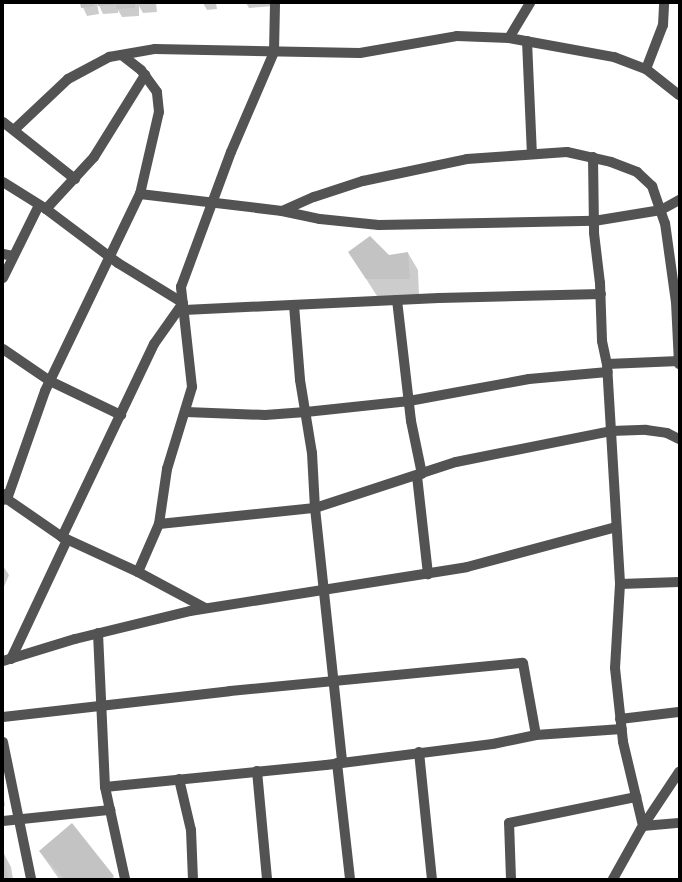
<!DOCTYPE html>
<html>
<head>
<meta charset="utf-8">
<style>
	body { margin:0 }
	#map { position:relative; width:682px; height:882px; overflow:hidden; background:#fff; font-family:Lato,sans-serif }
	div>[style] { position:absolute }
	.shadow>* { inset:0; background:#0003 }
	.building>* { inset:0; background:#c3c3c3 }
	.minor>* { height:10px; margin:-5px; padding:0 5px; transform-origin:5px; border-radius:5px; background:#535353 }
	span { translate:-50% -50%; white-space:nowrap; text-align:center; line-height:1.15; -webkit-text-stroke:3px #fff; paint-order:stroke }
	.frame { position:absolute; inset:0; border:4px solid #000; pointer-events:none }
</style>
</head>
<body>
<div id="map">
	<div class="shadow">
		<i style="clip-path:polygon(81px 3px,97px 3px,99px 14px,87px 16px)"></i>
		<i style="clip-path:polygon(98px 3px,156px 3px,157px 12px,143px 13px,139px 6px,139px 16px,122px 17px,118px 10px,118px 13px,103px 14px)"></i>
		<i style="clip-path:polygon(203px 3px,216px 3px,217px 9px,207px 10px)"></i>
		<i style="clip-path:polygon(246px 3px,273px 3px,274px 6px,249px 8px)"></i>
		<i style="clip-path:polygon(425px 3px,444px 3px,425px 4px)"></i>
		<i style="clip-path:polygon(349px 252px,388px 256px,408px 253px,418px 270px,419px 296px,377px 296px)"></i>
		<i style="clip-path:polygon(3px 566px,9px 575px,3px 589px)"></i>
		<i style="clip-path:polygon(3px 792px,5px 806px,3px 806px)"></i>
		<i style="clip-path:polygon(40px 852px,113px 877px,115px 879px,59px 879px)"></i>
		<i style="clip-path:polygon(4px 854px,11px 867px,13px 879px,3px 879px)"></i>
	</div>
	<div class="building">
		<i style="clip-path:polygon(80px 3px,94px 3px,94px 6px,81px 8px)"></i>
		<i style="clip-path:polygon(97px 3px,114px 3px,114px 5px,98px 6px)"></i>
		<i style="clip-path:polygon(116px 3px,135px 3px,135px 8px,116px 9px)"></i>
		<i style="clip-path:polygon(370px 236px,389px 255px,408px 252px,410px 279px,366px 279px,348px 252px)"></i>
		<i style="clip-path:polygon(72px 823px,114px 876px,111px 879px,64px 879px,39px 851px)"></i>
		<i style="clip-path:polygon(3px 853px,4px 853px,8px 879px,3px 879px)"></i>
	</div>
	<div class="minor">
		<i style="left:509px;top:38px;width:41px;rotate:-59deg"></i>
		<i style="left:527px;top:41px;width:113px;rotate:87.5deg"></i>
		<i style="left:646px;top:69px;width:42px;rotate:38.2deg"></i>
		<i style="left:3px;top:122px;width:92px;rotate:38.4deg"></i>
		<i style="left:15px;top:129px;width:73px;rotate:-43.3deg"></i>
		<i style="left:68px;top:79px;width:47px;rotate:-28.2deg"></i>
		<i style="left:109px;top:57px;width:47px;rotate:-9.9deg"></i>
		<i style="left:155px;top:49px;width:205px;rotate:1.1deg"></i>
		<i style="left:360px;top:53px;width:98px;rotate:-9.9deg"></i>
		<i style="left:457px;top:36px;width:52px;rotate:2.2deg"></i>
		<i style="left:509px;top:38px;width:107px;rotate:10.3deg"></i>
		<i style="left:614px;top:57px;width:34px;rotate:21deg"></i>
		<i style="left:646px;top:69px;width:47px;rotate:-68.9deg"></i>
		<i style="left:663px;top:25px;width:22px;rotate:-87deg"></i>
		<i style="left:593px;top:157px;width:76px;rotate:89.2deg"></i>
		<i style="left:594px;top:233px;width:50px;rotate:83.2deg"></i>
		<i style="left:600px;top:283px;width:58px;rotate:88deg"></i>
		<i style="left:602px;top:341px;width:24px;rotate:78deg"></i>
		<i style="left:3px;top:182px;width:51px;rotate:32.1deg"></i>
		<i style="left:46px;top:209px;width:90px;rotate:36.9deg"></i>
		<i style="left:118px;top:263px;width:76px;rotate:31.6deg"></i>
		<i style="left:183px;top:303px;width:50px;rotate:125.3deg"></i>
		<i style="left:154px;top:344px;width:214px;rotate:115.5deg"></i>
		<i style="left:140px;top:194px;width:143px;rotate:6.8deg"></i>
		<i style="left:282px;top:211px;width:35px;rotate:-24deg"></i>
		<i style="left:314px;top:197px;width:52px;rotate:-18.1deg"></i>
		<i style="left:363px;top:181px;width:106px;rotate:-11.9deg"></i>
		<i style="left:467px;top:159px;width:100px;rotate:-4deg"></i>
		<i style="left:567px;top:152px;width:45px;rotate:12.8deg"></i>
		<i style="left:611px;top:162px;width:28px;rotate:21deg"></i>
		<i style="left:637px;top:172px;width:21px;rotate:43deg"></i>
		<i style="left:652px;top:186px;width:39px;rotate:71deg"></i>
		<i style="left:665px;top:223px;width:80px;rotate:82.1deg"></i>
		<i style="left:676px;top:302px;width:62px;rotate:87.2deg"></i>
		<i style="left:46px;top:209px;width:71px;rotate:-47.3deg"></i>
		<i style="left:94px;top:157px;width:97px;rotate:-58.1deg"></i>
		<i style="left:282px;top:211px;width:39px;rotate:12deg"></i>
		<i style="left:320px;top:219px;width:59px;rotate:5.8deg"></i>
		<i style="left:379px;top:225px;width:215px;rotate:-1.1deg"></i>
		<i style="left:594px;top:221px;width:68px;rotate:-9.3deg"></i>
		<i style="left:661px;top:210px;width:21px;rotate:-29deg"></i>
		<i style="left:3px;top:254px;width:10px;rotate:11deg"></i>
		<i style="left:3px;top:278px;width:81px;rotate:-63.7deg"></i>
		<i style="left:397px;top:300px;width:122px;rotate:83.4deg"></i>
		<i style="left:411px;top:421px;width:54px;rotate:78.3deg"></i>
		<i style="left:294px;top:305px;width:75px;rotate:85.4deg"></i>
		<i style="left:300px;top:380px;width:74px;rotate:80.7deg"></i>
		<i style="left:312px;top:453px;width:55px;rotate:86.9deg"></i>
		<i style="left:315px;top:508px;width:255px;rotate:83.9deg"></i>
		<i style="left:184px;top:310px;width:255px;rotate:-2.7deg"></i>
		<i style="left:439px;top:298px;width:162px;rotate:-1.4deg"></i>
		<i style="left:3px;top:349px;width:57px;rotate:34.2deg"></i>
		<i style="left:50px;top:381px;width:79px;rotate:25.6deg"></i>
		<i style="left:679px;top:361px;width:72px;rotate:177.6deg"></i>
		<i style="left:607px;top:364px;width:220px;rotate:86.6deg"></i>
		<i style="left:620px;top:584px;width:84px;rotate:93.4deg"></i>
		<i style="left:615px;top:668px;width:74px;rotate:83.8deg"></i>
		<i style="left:623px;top:742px;width:86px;rotate:76.6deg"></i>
		<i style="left:643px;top:826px;width:36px;rotate:-5deg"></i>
		<i style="left:186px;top:412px;width:79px;rotate:2.2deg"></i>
		<i style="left:265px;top:415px;width:41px;rotate:-4.2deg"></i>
		<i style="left:306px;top:412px;width:104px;rotate:-6.1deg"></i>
		<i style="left:409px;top:401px;width:122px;rotate:-10.4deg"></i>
		<i style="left:529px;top:379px;width:79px;rotate:-5.1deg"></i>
		<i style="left:417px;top:476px;width:99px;rotate:83.6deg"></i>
		<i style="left:4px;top:494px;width:6px;rotate:59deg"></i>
		<i style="left:7px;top:499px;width:67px;rotate:34.6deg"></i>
		<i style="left:62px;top:537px;width:84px;rotate:24.7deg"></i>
		<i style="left:138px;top:572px;width:76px;rotate:28.2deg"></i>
		<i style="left:3px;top:500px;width:4px;rotate:-14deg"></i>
		<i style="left:7px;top:499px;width:114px;rotate:-70.6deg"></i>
		<i style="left:45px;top:391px;width:219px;rotate:-64.3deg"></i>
		<i style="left:140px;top:194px;width:84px;rotate:-77deg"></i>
		<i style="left:159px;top:112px;width:20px;rotate:-96deg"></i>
		<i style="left:157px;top:92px;width:27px;rotate:-126deg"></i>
		<i style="left:141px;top:70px;width:24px;rotate:-142deg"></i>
		<i style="left:159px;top:524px;width:157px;rotate:-5.9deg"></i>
		<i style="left:315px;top:508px;width:148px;rotate:-18.1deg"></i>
		<i style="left:456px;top:462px;width:158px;rotate:-11.3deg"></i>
		<i style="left:611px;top:431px;width:35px;rotate:-2deg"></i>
		<i style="left:646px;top:430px;width:21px;rotate:8deg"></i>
		<i style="left:667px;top:433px;width:13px;rotate:27deg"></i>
		<i style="left:138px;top:572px;width:52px;rotate:-66.4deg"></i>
		<i style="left:159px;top:524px;width:56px;rotate:-81.7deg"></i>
		<i style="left:167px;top:469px;width:86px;rotate:-73deg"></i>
		<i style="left:192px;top:387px;width:101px;rotate:-96.3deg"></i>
		<i style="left:181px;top:287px;width:144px;rotate:-69.7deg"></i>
		<i style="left:231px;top:152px;width:109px;rotate:-66.7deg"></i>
		<i style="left:274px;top:52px;width:49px;rotate:-88.8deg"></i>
		<i style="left:620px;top:584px;width:59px;rotate:-1.9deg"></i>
		<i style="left:98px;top:633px;width:154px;rotate:87.4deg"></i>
		<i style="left:105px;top:787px;width:94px;rotate:77.7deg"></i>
		<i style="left:11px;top:659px;width:132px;rotate:-64.8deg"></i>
		<i style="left:3px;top:661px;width:75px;rotate:-17deg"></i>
		<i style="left:75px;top:639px;width:118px;rotate:-13.7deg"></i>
		<i style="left:190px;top:611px;width:280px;rotate:-9deg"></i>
		<i style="left:467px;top:567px;width:154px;rotate:-15deg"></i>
		<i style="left:3px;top:717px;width:228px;rotate:-6.5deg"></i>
		<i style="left:230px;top:691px;width:294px;rotate:-5.5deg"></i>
		<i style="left:523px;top:663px;width:73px;rotate:79.8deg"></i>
		<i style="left:536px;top:735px;width:86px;rotate:-4deg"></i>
		<i style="left:620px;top:719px;width:59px;rotate:-6.8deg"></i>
		<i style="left:3px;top:742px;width:140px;rotate:78.4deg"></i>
		<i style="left:419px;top:752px;width:128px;rotate:84.2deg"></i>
		<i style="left:337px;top:763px;width:117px;rotate:83.6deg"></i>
		<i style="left:257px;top:771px;width:108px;rotate:84.7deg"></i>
		<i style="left:179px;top:779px;width:52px;rotate:76.8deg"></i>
		<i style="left:191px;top:830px;width:49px;rotate:87.7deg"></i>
		<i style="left:105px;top:787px;width:222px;rotate:-5.7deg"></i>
		<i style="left:326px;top:765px;width:168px;rotate:-7.2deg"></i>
		<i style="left:493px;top:744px;width:44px;rotate:-11.8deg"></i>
		<i style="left:3px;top:821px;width:108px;rotate:-5.9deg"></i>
		<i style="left:511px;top:879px;width:56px;rotate:-92deg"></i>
		<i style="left:509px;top:823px;width:130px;rotate:-11.6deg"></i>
		<i style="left:613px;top:879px;width:57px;rotate:-60.8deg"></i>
		<i style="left:641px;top:829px;width:69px;rotate:-56.3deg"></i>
	</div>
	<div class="frame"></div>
</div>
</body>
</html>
